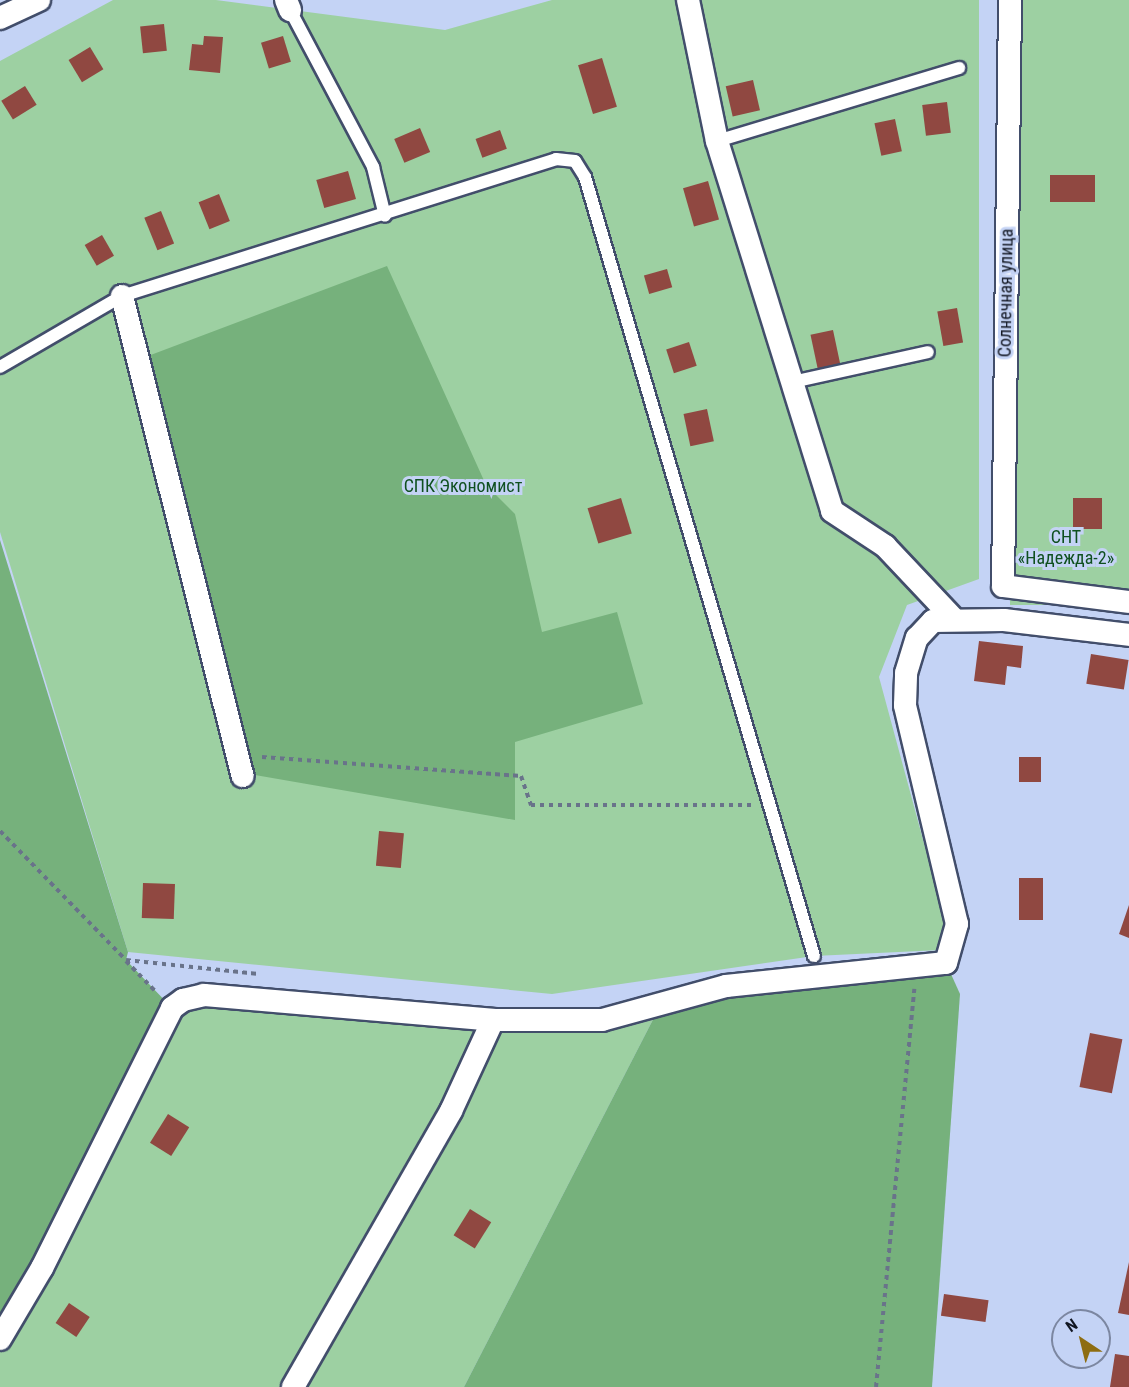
<!DOCTYPE html>
<html>
<head>
<meta charset="utf-8">
<style>
	body { margin:0 }
	#map { position:relative; width:1129px; height:1387px; overflow:hidden; background:#c4d3f5; font-family:"Roboto Condensed",sans-serif }
	div>[style] { position:absolute }
	.green>* { inset:0; background:#9dd0a2; transform-origin:0 0 }
	.forest>* { inset:0; background:#76b17c }
	.building>* { inset:0; background:#904841; transform-origin:0 0 }
	.path>* { height:4px; margin-top:-2px; transform-origin:0; background:repeating-linear-gradient(90deg,#69738a 0 4.5px,transparent 0 9px) }
	.roads { filter:drop-shadow(2px 0 #424e6b) drop-shadow(-2px 0 #424e6b) drop-shadow(0 2px #424e6b) drop-shadow(0 -2px #424e6b) }
	.service>* { height:12px; margin:-6px; padding:0 6px; transform-origin:6px; border-radius:6px; background:#fff }
	.minor>* { height:22px; margin:-11px; padding:0 11px; transform-origin:11px; border-radius:11px; background:#fff }
	span { translate:-50% -50%; white-space:nowrap; text-align:center; line-height:1.15; -webkit-text-stroke:6px #c4d3f5; paint-order:stroke }
	.street-label { font-size:18px; color:#111622 }
	.park-label { font-size:18px; color:#0f501f }
	.north { position:absolute; left:1051px; top:1309px; width:60px; height:60px; box-sizing:border-box; background:#c4d3f5; border:2px solid #7c87a1; border-radius:50%; rotate:325deg; font-size:16px; font-weight:700; line-height:24px; text-align:center; color:#111622 }
	.north::after { content:''; display:block; margin:auto; width:21px; height:27px; background:#8e6d11; clip-path:polygon(50% 0,100% 100%,50% 72%,0 100%) }
</style>
</head>
<body>
<div id="map">
	<div class="green">
		<i style="clip-path:polygon(113px 0,216px 0,445px 30px,552px 0,979px 0,979px 579px,907px 605px,879px 677px,948px 932px,941px 950px,814px 956px,552px 994px,128px 952px,0 532px,0 61px)"></i>
		<i style="left:1010px;top:0;width:119px;height:605px"></i>
		<i style="clip-path:polygon(183px 1000px,493px 1020px,661px 1004px,464px 1387px,0 1387px,0 1339px)"></i>
	</div>
	<div class="forest">
		<i style="clip-path:polygon(387px 266px,486px 485px,515px 514px,542px 632px,617px 612px,643px 704px,515px 742px,515px 820px,255px 775px,148px 356px)"></i>
		<i style="clip-path:polygon(0 540px,128px 952px,126px 960px,172px 1008px,0 1339px)"></i>
		<i style="clip-path:polygon(946px 963px,960px 994px,932px 1387px,464px 1387px,661px 1004px)"></i>
	</div>
	<div class="building">
		<i style="left:164px;top:24px;width:27px;height:24px;rotate:84deg"></i>
		<i style="clip-path:polygon(204px 36px,223px 37px,220px 73px,189px 70px,192px 44px,203px 45px)"></i>
		<i style="left:283px;top:36px;width:27px;height:23px;rotate:73deg"></i>
		<i style="left:90px;top:47px;width:26px;height:25px;rotate:59deg"></i>
		<i style="left:602px;top:58px;width:51px;height:25px;rotate:73deg"></i>
		<i style="left:753px;top:80px;width:31px;height:28px;rotate:77deg"></i>
		<i style="left:25px;top:86px;width:22px;height:28px;rotate:58deg"></i>
		<i style="left:947px;top:102px;width:31px;height:25px;rotate:83deg"></i>
		<i style="left:895px;top:119px;width:33px;height:21px;rotate:78deg"></i>
		<i style="left:420px;top:128px;width:26px;height:28px;rotate:67deg"></i>
		<i style="left:500px;top:130px;width:20px;height:26px;rotate:70deg"></i>
		<i style="left:348px;top:171px;width:29px;height:33px;rotate:74deg"></i>
		<i style="left:1050px;top:175px;width:45px;height:27px"></i>
		<i style="left:708px;top:181px;width:40px;height:26px;rotate:74deg"></i>
		<i style="left:219px;top:194px;width:29px;height:22px;rotate:68deg"></i>
		<i style="left:161px;top:211px;width:35px;height:18px;rotate:68deg"></i>
		<i style="left:102px;top:235px;width:24px;height:20px;rotate:60deg"></i>
		<i style="left:667px;top:269px;width:19px;height:24px;rotate:74deg"></i>
		<i style="left:957px;top:308px;width:35px;height:20px;rotate:80deg"></i>
		<i style="left:833px;top:330px;width:35px;height:23px;rotate:78deg"></i>
		<i style="left:689px;top:342px;width:25px;height:24px;rotate:72deg"></i>
		<i style="left:707px;top:409px;width:33px;height:24px;rotate:78deg"></i>
		<i style="left:621px;top:498px;width:37px;height:35px;rotate:73deg"></i>
		<i style="left:1073px;top:498px;width:29px;height:31px"></i>
		<i style="clip-path:polygon(979px 641px,1023px 646px,1021px 668px,1007px 666px,1005px 685px,974px 681px)"></i>
		<i style="left:1091px;top:654px;width:38px;height:30px;rotate:9deg"></i>
		<i style="left:1019px;top:757px;width:22px;height:25px"></i>
		<i style="left:379px;top:831px;width:25px;height:35px;rotate:5deg"></i>
		<i style="left:1019px;top:878px;width:24px;height:42px"></i>
		<i style="left:143px;top:883px;width:32px;height:35px;rotate:2deg"></i>
		<i style="clip-path:polygon(1129px 905px,1129px 938px,1119px 934px)"></i>
		<i style="left:1090px;top:1033px;width:33px;height:55px;rotate:11deg"></i>
		<i style="left:168px;top:1114px;width:25px;height:34px;rotate:32deg"></i>
		<i style="left:470px;top:1209px;width:25px;height:31px;rotate:32deg"></i>
		<i style="clip-path:polygon(1129px 1262px,1129px 1315px,1118px 1313px)"></i>
		<i style="left:944px;top:1294px;width:45px;height:22px;rotate:8deg"></i>
		<i style="left:69px;top:1303px;width:25px;height:24px;rotate:34deg"></i>
		<i style="clip-path:polygon(1115px 1354px,1129px 1356px,1129px 1387px,1110px 1387px)"></i>
	</div>
	<div class="path">
		<i style="left:262px;top:757px;width:260px;rotate:4.2deg"></i>
		<i style="left:521px;top:776px;width:31px;rotate:71deg"></i>
		<i style="left:531px;top:805px;width:221px"></i>
		<i style="left:0;top:831px;width:180px;rotate:45.7deg"></i>
		<i style="left:126px;top:960px;width:134px;rotate:6deg"></i>
		<i style="left:126px;top:961px;width:43px;rotate:45.9deg"></i>
		<i style="left:876px;top:1387px;width:400px;rotate:-84.5deg"></i>
	</div>
	<div class="roads">
		<div class="service">
			<i style="left:290px;top:10px;width:178px;rotate:62.1deg"></i>
			<i style="left:373px;top:167px;width:50px;rotate:76.2deg"></i>
			<i style="left:717px;top:141px;width:253px;rotate:-16.8deg"></i>
			<i style="left:0;top:367px;width:141px;rotate:-30.2deg"></i>
			<i style="left:122px;top:296px;width:455px;rotate:-17.5deg"></i>
			<i style="left:556px;top:159px;width:19px;rotate:6deg"></i>
			<i style="left:575px;top:161px;width:19px;rotate:58deg"></i>
			<i style="left:585px;top:177px;width:812px;rotate:73.62deg"></i>
			<i style="left:792px;top:382px;width:139px;rotate:-12.4deg"></i>
		</div>
		<div class="minor">
			<i style="left:286px;top:0;width:11px;rotate:68deg"></i>
			<i style="left:688px;top:0;width:144px;rotate:78.4deg"></i>
			<i style="left:717px;top:141px;width:387px;rotate:72.7deg"></i>
			<i style="left:832px;top:511px;width:64px;rotate:33.4deg"></i>
			<i style="left:885px;top:546px;width:98px;rotate:46.7deg"></i>
			<i style="left:1010px;top:0;width:586px;rotate:90.68deg"></i>
			<i style="left:1003px;top:586px;width:127px;rotate:7.2deg"></i>
			<i style="left:0;top:18px;width:43px;rotate:-24.8deg"></i>
			<i style="left:122px;top:296px;width:495px;rotate:75.9deg"></i>
			<i style="left:0;top:1339px;width:82px;rotate:-59.4deg"></i>
			<i style="left:42px;top:1268px;width:291px;rotate:-63.4deg"></i>
			<i style="left:172px;top:1008px;width:14px;rotate:-36deg"></i>
			<i style="left:183px;top:1000px;width:22px;rotate:-13deg"></i>
			<i style="left:204px;top:995px;width:290px;rotate:4.9deg"></i>
			<i style="left:293px;top:1387px;width:318px;rotate:-60.2deg"></i>
			<i style="left:451px;top:1111px;width:100px;rotate:-65.2deg"></i>
			<i style="left:493px;top:1020px;width:109px"></i>
			<i style="left:602px;top:1020px;width:129px;rotate:-15.3deg"></i>
			<i style="left:726px;top:986px;width:221px;rotate:-6deg"></i>
			<i style="left:946px;top:963px;width:41px;rotate:-74.2deg"></i>
			<i style="left:957px;top:924px;width:225px;rotate:-103.4deg"></i>
			<i style="left:905px;top:705px;width:32px;rotate:-88deg"></i>
			<i style="left:906px;top:673px;width:37px;rotate:-73deg"></i>
			<i style="left:917px;top:638px;width:23px;rotate:-47deg"></i>
			<i style="left:933px;top:621px;width:71px;rotate:-0.8deg"></i>
			<i style="left:1004px;top:620px;width:126px;rotate:6.8deg"></i>
		</div>
	</div>
	<div class="street-label">
		<span style="left:1006px;top:293px;rotate:-89deg">Солнечная улица</span>
	</div>
	<div class="park-label">
		<span style="left:463px;top:486px">СПК Экономист</span>
		<span style="left:1066px;top:548px">СНТ<br>«Надежда-2»</span>
	</div>
	<div class="north">N</div>
</div>
</body>
</html>
